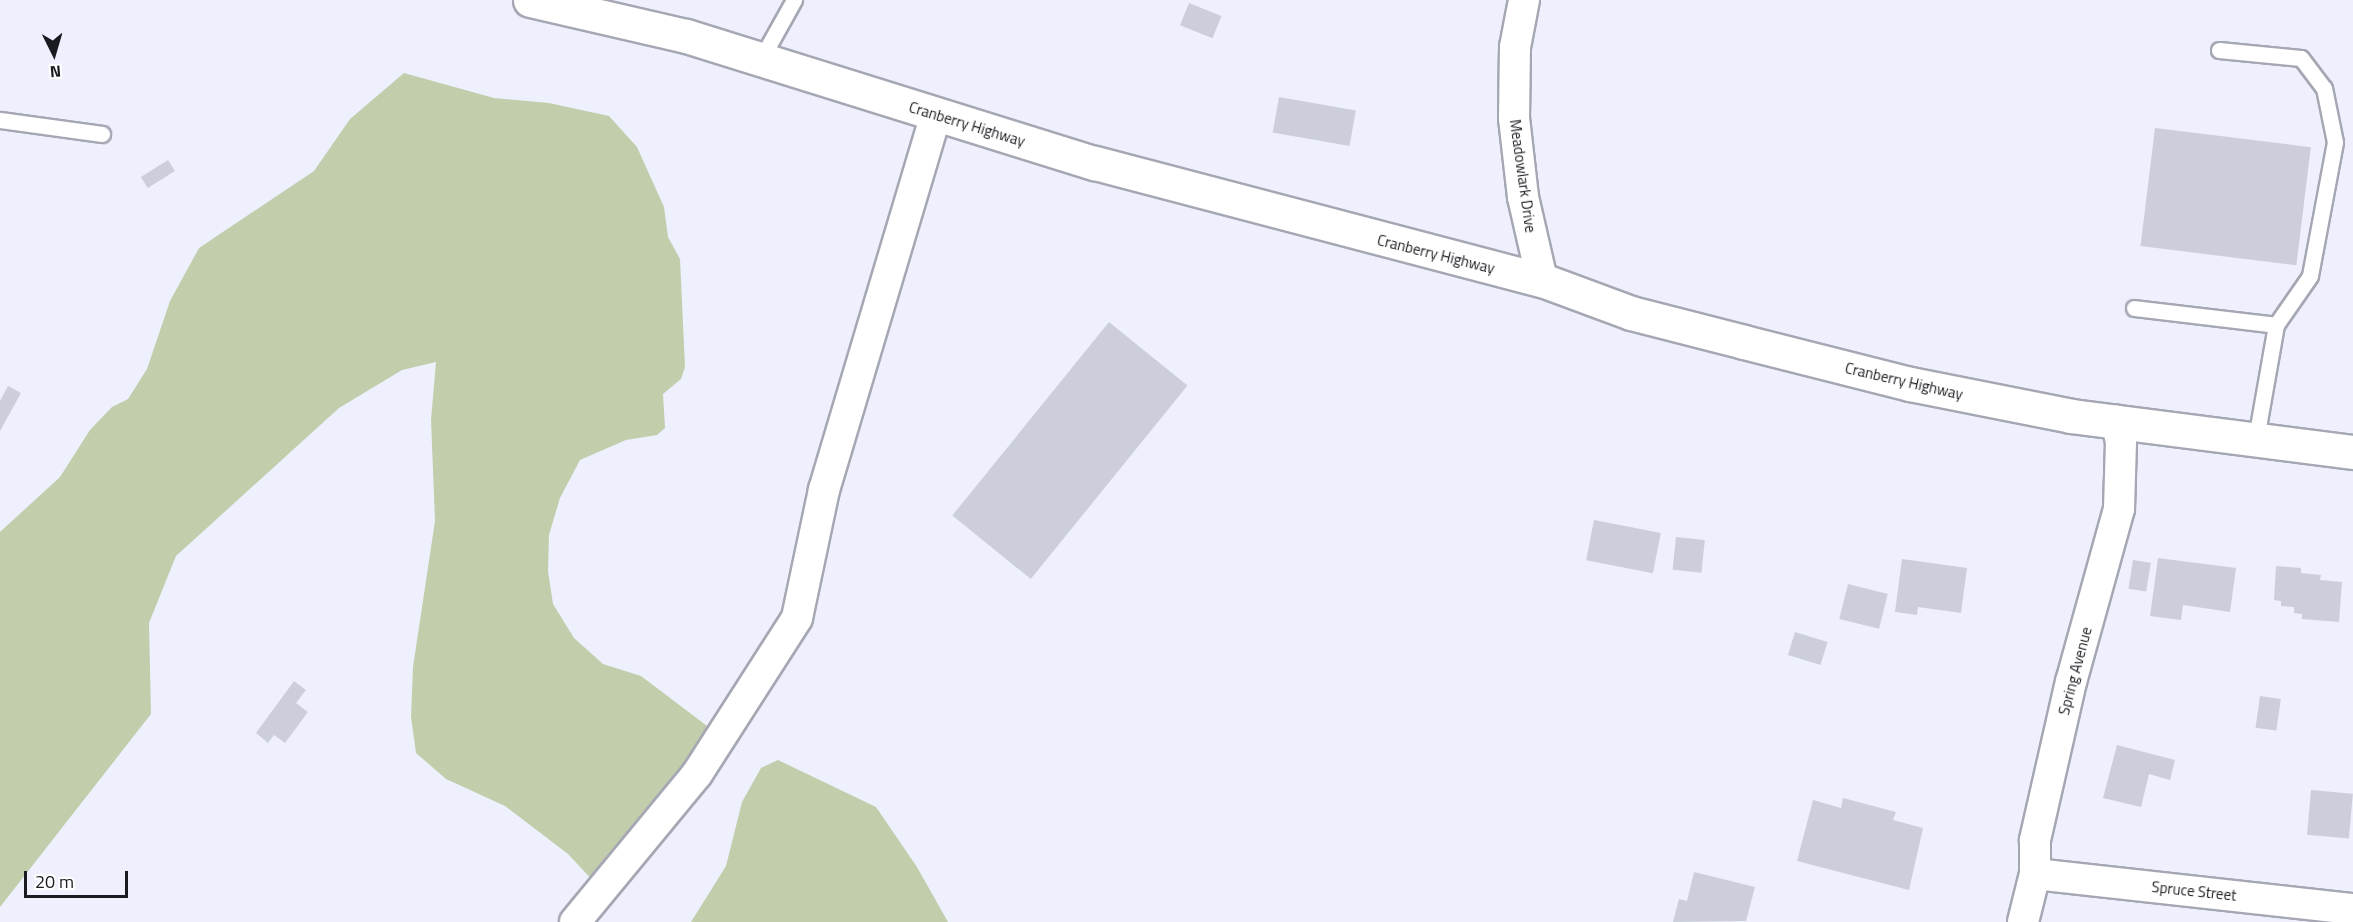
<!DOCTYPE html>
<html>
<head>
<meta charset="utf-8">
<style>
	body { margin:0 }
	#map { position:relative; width:2353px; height:922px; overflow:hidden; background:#eef0fd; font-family:"Titillium Web",sans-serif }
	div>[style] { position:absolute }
	.green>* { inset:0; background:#c2cdac }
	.building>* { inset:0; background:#cccfdb; transform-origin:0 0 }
	.roads { filter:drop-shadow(2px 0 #a5a7b3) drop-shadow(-2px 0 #a5a7b3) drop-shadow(0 2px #a5a7b3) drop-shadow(0 -2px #a5a7b3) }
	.service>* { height:15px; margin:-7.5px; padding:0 7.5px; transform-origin:7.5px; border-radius:7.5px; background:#fff }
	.minor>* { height:30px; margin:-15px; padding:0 15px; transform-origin:15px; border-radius:15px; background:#fff }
	.primary>* { height:33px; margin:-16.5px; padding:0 16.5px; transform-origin:16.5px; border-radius:16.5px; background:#fff }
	span { translate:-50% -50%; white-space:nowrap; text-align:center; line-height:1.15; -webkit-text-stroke:5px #fff; paint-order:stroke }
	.street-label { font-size:15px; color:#1a1b20 }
	.north { position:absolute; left:24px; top:24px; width:60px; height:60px; -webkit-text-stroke:4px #fff; paint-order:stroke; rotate:175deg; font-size:16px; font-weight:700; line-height:24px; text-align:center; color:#1a1b20 }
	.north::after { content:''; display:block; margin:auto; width:21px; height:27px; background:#1a1b20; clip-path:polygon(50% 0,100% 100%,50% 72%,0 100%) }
	.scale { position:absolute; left:24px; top:871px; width:104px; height:27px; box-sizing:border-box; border:3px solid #1a1b20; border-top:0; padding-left:8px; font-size:18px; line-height:21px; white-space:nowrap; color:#1a1b20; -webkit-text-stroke:4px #fff; paint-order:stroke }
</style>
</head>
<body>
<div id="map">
	<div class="green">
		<i style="clip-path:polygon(404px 73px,494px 98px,549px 103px,609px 116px,637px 147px,664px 207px,668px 237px,680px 259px,685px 367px,681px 379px,663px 394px,665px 428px,657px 435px,626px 440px,580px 460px,560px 498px,549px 535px,548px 571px,553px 604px,574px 638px,603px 664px,641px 676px,715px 732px,598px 886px,568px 854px,505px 806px,446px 779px,416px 753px,411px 717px,413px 667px,435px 521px,431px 420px,436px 362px,402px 370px,339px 408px,176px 556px,149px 623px,151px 714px,0 907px,0 532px,60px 477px,90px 430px,112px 407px,128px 399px,147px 369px,170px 301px,199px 248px,314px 171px,350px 119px)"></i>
		<i style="clip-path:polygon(778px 760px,876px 807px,917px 867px,948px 922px,691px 922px,726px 866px,742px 802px,761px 768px)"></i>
	</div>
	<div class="building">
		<i style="left:1189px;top:3px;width:35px;height:24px;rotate:22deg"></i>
		<i style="left:1279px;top:97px;width:78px;height:36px;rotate:10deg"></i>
		<i style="left:2155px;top:128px;width:157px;height:119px;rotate:7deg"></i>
		<i style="left:168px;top:160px;width:13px;height:32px;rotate:58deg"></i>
		<i style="left:1109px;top:322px;width:101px;height:249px;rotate:39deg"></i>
		<i style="clip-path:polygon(8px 386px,21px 393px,0 431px,0 401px)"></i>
		<i style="left:1594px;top:520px;width:68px;height:41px;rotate:11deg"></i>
		<i style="left:1676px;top:537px;width:29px;height:33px;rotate:6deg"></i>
		<i style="clip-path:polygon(2158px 558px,2236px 568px,2230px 612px,2183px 605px,2181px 620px,2150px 616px)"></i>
		<i style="clip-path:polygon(1902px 559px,1967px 568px,1961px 613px,1918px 607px,1917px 615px,1895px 612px)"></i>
		<i style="left:2133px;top:560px;width:18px;height:29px;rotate:9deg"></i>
		<i style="clip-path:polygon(2276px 566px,2301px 568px,2301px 573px,2321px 575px,2320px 580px,2342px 582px,2339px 622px,2302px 619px,2302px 614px,2294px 613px,2294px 607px,2281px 606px,2281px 601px,2274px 600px)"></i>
		<i style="left:1848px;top:584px;width:41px;height:36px;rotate:14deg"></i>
		<i style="left:1795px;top:632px;width:34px;height:24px;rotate:17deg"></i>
		<i style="clip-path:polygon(294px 681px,306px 690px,296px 703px,308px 712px,285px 743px,274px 735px,268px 743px,256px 733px)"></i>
		<i style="left:2260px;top:696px;width:21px;height:32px;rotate:8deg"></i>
		<i style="clip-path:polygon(2117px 745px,2175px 760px,2170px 780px,2149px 774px,2141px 807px,2103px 798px)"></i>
		<i style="left:2311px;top:790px;width:42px;height:45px;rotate:5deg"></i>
		<i style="clip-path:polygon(1843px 798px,1896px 812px,1893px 820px,1923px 828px,1909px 890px,1797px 861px,1813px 800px,1841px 808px)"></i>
		<i style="clip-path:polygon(1694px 872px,1755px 887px,1746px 921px,1673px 922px,1679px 899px,1687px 901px)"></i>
	</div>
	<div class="roads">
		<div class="service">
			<i style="left:2219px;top:50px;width:82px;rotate:5.6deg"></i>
			<i style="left:2301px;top:58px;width:38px;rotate:53deg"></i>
			<i style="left:2324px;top:88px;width:55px;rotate:78.5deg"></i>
			<i style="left:2335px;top:142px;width:136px;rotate:100.6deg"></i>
			<i style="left:2310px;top:276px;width:60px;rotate:124.8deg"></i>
			<i style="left:2276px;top:325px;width:116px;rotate:100deg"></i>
			<i style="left:761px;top:59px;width:68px;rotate:-60.8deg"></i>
			<i style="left:0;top:120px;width:103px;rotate:7.8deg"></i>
			<i style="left:2134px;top:308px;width:143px;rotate:6.8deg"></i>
		</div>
		<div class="minor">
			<i style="left:1524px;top:0;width:48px;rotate:100.8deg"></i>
			<i style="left:1515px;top:47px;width:71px;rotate:90.8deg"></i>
			<i style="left:1514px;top:118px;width:80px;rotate:83.5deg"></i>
			<i style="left:1523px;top:197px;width:85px;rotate:77.1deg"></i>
			<i style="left:2035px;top:874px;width:320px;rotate:6.3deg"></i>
			<i style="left:575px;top:922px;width:192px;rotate:-50.5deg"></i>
			<i style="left:697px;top:774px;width:185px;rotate:-57.3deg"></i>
			<i style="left:797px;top:618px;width:131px;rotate:-78.1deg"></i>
			<i style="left:824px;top:490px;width:391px;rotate:-73.4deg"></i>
			<i style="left:2023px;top:922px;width:49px;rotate:-76deg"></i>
			<i style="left:2035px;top:874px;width:34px;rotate:-90deg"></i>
			<i style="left:2035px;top:840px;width:162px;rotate:-77.2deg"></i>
			<i style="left:2071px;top:682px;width:180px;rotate:-74.5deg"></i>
			<i style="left:2119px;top:509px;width:67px;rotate:-88.3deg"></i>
			<i style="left:2121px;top:442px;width:22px;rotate:-103deg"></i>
		</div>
		<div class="primary">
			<i style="left:530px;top:0;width:160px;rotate:13deg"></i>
			<i style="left:686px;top:36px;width:428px;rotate:17.3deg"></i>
			<i style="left:1095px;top:163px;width:462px;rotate:14.7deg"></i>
			<i style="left:1542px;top:280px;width:95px;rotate:20.3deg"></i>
			<i style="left:1631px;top:313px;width:117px;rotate:14.4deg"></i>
			<i style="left:1744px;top:342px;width:171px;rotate:14.2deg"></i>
			<i style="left:1910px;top:384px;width:164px;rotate:11.2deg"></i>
			<i style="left:2071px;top:416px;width:284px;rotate:7.3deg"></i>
		</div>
	</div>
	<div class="street-label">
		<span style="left:967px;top:124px;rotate:17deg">Cranberry Highway</span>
		<span style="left:1523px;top:176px;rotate:82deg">Meadowlark Drive</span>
		<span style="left:1436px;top:254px;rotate:14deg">Cranberry Highway</span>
		<span style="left:1904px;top:381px;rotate:13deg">Cranberry Highway</span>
		<span style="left:2075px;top:671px;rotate:-75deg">Spring Avenue</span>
		<span style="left:2194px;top:891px;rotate:6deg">Spruce Street</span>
	</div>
	<div class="north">N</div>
	<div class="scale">20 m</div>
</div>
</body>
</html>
